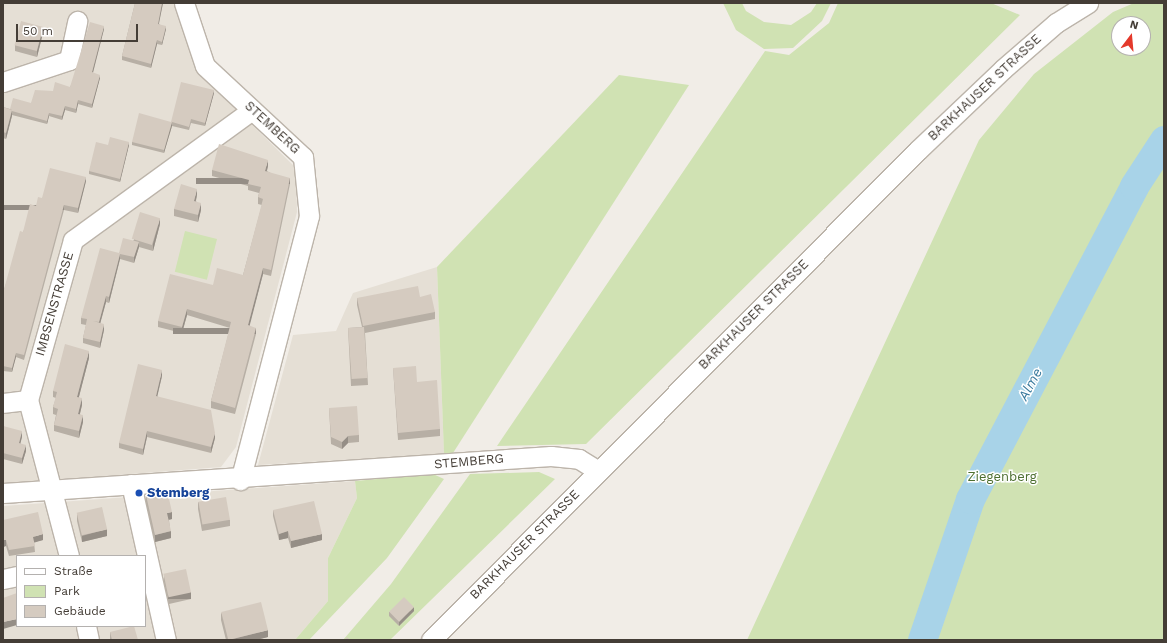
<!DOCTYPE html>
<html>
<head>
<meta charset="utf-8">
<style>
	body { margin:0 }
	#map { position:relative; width:1167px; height:643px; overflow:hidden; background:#f1ede7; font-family:"Work Sans",sans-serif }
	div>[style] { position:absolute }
	.residential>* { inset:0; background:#e5dfd5 }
	.green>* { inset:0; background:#d0e2b3; transform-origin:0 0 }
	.river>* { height:29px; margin:-14.5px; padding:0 14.5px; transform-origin:14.5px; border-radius:14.5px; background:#a8d3e8 }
	.roads { filter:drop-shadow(1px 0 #bcb4aa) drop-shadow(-1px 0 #bcb4aa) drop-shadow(0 1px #bcb4aa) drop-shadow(0 -1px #bcb4aa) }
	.minor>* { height:19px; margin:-9.5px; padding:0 9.5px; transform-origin:9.5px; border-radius:9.5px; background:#fff }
	.wall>* { inset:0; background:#b7afa5 }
	.shaded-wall>* { inset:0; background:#958e86; transform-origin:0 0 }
	.building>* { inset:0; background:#d5cbc0; transform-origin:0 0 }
	.dots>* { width:11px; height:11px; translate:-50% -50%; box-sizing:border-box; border:2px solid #fff; border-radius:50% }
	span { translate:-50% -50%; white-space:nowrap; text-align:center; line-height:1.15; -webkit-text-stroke:3px #fff; paint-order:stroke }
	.street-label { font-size:13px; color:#443d36 }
	.park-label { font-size:13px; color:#4d6f30 }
	.transit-label { font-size:13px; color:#164399; font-weight:700 }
	.left { translate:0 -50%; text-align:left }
	.water-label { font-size:14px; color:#397a9d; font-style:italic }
	.frame { position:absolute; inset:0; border:4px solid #443d36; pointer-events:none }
	.legend { position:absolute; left:16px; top:555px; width:130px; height:72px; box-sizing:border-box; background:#fff; border:1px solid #b4b1af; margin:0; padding:5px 7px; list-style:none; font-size:12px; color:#443d36 }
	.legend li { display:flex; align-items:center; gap:8px; height:20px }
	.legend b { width:20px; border:1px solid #b4b1af }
	.north { position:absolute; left:1111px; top:16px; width:40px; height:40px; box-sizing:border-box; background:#fff; border:1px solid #b4b1af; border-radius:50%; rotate:16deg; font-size:11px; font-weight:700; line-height:16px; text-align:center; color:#443d36 }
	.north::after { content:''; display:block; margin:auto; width:14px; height:18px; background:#e4392b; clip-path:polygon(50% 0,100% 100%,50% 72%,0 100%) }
	.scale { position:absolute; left:16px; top:24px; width:122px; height:18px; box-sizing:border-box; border:2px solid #443d36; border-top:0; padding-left:5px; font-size:12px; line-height:14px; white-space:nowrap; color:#443d36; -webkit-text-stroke:3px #fff; paint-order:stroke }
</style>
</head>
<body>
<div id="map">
	<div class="residential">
		<i style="clip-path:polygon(3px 3px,174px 3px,197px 71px,296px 168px,297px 212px,236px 447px,221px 467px,3px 484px)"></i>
		<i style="clip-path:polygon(437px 267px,444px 454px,258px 465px,293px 335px,336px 331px,353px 293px)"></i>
		<i style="clip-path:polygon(evenodd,355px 481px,357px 498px,328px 558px,328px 601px,295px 640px,3px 640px,3px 506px,355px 481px,17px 556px,145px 556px,145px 626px,17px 626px,17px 556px)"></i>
	</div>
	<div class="green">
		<i style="clip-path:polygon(723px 3px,742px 3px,746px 11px,764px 22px,791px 25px,811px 12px,817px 3px,831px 3px,822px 21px,793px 48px,764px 49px,736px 30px)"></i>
		<i style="clip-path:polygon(838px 3px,991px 3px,1020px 15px,586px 444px,497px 446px,765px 51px,789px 55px,829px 23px)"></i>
		<i style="clip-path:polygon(evenodd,1134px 3px,1164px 3px,1164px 640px,747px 640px,979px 140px,1034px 74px,1113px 12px,1134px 3px,1119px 24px,1143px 24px,1143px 48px,1119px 48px,1119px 24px)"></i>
		<i style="clip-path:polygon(619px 75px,689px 85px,453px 453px,444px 454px,437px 267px)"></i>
		<i style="left:185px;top:231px;width:33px;height:42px;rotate:14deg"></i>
		<i style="clip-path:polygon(539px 472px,555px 479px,390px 640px,343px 640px,391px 584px,470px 474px)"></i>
		<i style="clip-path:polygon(433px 474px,444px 479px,387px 558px,309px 640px,295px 640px,328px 601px,328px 558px,357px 498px,355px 481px)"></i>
	</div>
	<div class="river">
		<i style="left:922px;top:640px;width:149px;rotate:-71.2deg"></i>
		<i style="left:970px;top:499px;width:353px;rotate:-62.3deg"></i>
		<i style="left:1134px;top:186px;width:55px;rotate:-56.9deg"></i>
	</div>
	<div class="roads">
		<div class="minor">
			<i style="left:184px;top:3px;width:66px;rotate:71.6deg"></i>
			<i style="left:205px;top:66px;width:134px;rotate:42.9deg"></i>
			<i style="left:303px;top:157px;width:59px;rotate:84.2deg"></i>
			<i style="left:309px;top:216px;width:273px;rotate:104.6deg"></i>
			<i style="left:3px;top:82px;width:70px;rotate:-18.4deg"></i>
			<i style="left:69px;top:60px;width:40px;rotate:-78deg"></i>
			<i style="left:3px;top:403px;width:25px;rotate:-7deg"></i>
			<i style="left:131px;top:484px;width:160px;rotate:77.4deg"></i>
			<i style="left:3px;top:493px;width:549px;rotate:-3.86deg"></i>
			<i style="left:551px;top:456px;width:28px;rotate:6deg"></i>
			<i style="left:579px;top:459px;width:22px;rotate:32deg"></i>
			<i style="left:69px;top:556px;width:161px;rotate:-104.7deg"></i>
			<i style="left:28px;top:400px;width:166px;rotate:-74.3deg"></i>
			<i style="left:73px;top:240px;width:221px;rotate:-36deg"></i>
			<i style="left:3px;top:579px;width:14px;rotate:-12deg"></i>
			<i style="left:86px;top:626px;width:14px;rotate:78deg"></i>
			<i style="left:431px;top:640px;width:691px;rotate:-45.18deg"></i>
			<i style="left:918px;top:150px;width:117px;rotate:-43.6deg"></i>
			<i style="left:1003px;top:69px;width:70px;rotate:-41deg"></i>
			<i style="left:1056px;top:23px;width:38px;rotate:-32deg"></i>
		</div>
	</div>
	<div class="wall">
		<i style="clip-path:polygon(135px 3px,163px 3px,159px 24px,166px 29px,162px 45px,157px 44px,151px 68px,122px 60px,122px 56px)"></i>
		<i style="clip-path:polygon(104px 29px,93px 73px,100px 78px,92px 108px,78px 104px,76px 113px,65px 110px,62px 120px,49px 116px,47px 124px,12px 115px,6px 139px,3px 138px,3px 107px,10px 109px,31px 103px,53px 91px,70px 87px)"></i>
		<i style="clip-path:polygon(43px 33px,37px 57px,15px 51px,15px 45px)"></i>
		<i style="clip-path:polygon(214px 93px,205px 126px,191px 123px,189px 130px,172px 126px,164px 153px,132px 145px,132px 142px,171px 122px)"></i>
		<i style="clip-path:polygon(108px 145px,129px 145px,120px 182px,89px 174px,89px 171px)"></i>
		<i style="clip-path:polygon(268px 166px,267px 171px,290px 184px,271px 276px,263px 274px,249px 326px,256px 334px,235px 414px,211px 408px,211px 401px,230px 328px,187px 315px,182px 333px,158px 327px,158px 321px,213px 285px,243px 275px,262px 205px,258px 204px,258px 197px,259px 193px,248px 190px,248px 186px,212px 176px,212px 170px)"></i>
		<i style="clip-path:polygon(86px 181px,78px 213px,64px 210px,24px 360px,16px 357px,12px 372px,3px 371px,3px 293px,23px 232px,36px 206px,42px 198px)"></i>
		<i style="clip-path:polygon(197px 195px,196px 201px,201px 210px,198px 222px,174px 216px,174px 209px)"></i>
		<i style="clip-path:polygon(160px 224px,153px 251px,139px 247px,134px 263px,120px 259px,109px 303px,106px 302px,100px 323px,104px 330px,100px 348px,83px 343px,83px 338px,86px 325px,81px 324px,81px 318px,119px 253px,134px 240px,134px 239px)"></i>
		<i style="clip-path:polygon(420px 297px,435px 312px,435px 319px,365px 333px,368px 385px,351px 386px,348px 328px,362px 327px,357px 305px,357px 298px)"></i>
		<i style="clip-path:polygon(89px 358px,79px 397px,82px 405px,80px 414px,83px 422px,79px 438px,54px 431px,54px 425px,56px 415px,53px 414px,53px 407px,56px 398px,53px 397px,53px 391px)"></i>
		<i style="clip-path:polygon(393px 368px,417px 382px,440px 429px,440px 436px,398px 440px)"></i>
		<i style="clip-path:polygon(162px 376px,157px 396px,215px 438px,211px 453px,147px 437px,143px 455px,119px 448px,119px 443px)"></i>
		<i style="clip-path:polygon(329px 408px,359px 435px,359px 442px,348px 443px,342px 449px,331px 444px)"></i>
		<i style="clip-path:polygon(3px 426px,22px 437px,20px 443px,26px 451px,22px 464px,3px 459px)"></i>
		<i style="clip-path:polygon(146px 495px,172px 519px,169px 520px,171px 538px,155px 542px,146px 502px)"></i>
		<i style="clip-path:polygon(198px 502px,230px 520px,230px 526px,202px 531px,198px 509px)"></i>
		<i style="clip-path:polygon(273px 510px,322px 540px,291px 548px,288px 538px,279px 540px,273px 516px)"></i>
		<i style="clip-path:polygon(77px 514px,107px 536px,82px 542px,77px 521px)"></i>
		<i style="clip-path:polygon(3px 520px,43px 540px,34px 542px,35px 552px,9px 556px,6px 546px,3px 547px)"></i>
		<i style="clip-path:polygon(164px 575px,191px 599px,169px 604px,164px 582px)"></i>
		<i style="clip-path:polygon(414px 611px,399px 626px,389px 616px,389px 612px)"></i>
		<i style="clip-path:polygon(221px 613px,268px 637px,256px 640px,226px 640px,221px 620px)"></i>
		<i style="clip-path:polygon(110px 632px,138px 640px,110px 640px)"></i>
	</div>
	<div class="shaded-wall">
		<i style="clip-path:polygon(162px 3px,163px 3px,158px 27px,158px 24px)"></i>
		<i style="clip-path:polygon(104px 26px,104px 29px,92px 76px,92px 72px)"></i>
		<i style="clip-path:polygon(166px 26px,166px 29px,162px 45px,162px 42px)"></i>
		<i style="clip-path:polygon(43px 27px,43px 33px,37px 57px,37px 51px)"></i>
		<i style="clip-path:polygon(157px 40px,157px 44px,151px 68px,151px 64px)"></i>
		<i style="clip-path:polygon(100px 75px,100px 78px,92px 108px,92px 104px)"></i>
		<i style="clip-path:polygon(214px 90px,214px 93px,205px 126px,205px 123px)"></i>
		<i style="clip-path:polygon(78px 100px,78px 104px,76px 113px,76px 109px)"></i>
		<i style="clip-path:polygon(65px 106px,65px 110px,62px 120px,62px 116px)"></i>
		<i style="clip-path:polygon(12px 110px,12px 116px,6px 139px,6px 133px)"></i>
		<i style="clip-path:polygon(49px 113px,49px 116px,47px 124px,47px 121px)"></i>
		<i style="clip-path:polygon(172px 122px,172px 126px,164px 153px,164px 150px)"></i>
		<i style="clip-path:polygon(129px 142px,129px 145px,120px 182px,120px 179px)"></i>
		<i style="clip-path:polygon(268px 160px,268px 166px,265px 177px,265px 171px)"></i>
		<i style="clip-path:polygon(86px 177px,86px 181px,78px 213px,78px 208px)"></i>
		<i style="left:290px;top:178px;width:6px;height:94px;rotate:90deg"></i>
		<i style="clip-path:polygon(197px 189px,197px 195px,194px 208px,194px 201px)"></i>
		<i style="clip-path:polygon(201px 203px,201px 210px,198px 222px,198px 215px)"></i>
		<i style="left:64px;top:205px;width:5px;height:155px;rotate:90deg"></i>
		<i style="clip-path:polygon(160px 218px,160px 224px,153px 251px,153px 244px)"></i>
		<i style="clip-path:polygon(139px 242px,139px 247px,134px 263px,134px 257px)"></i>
		<i style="clip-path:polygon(120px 254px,120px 259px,109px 303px,109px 297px)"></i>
		<i style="clip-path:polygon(263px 268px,263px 274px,248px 332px,248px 325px)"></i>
		<i style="clip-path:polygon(106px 296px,106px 302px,99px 328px,99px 322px)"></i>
		<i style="clip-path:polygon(187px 309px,187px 315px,182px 333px,182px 327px)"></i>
		<i style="clip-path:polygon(104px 324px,104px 330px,100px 348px,100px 342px)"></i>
		<i style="left:256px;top:328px;width:6px;height:83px;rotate:90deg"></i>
		<i style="clip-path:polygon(89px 351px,89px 358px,77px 404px,77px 397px)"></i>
		<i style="clip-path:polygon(16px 353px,16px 357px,12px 372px,12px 368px)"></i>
		<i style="clip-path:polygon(162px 370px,162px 376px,156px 402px,156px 396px)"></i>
		<i style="clip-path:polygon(82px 398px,82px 405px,78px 421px,78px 414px)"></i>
		<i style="clip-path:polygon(83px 415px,83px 422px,79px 438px,79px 431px)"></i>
		<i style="clip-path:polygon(22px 431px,22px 437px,19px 449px,19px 443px)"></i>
		<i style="clip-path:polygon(147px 431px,147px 437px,143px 455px,143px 449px)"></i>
		<i style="clip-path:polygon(215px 433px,215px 438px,211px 453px,211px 447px)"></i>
		<i style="clip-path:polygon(348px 436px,348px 443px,342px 449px,342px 442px)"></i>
		<i style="clip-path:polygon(26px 445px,26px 451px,22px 464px,22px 458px)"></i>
		<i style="clip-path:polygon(172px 512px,172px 519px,167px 520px,167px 513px)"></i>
		<i style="clip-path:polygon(107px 529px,107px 536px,82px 542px,82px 536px)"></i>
		<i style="clip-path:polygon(171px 531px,171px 538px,155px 542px,155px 535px)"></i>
		<i style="clip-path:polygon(288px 531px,288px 538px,279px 540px,279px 534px)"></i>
		<i style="clip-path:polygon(43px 534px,43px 540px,33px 543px,33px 537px)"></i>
		<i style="clip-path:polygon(322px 534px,322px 540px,291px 548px,291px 541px)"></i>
		<i style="clip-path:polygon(3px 540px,6px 540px,6px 546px,3px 547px)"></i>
		<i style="left:191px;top:592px;width:7px;height:23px;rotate:90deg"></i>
		<i style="clip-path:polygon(414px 607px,414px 611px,399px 626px,399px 622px)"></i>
		<i style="clip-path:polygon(17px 619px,17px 625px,3px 629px,3px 622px)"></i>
		<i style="clip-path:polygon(268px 630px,268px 637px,256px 640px,229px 640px)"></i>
	</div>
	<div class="building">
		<i style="clip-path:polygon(135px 3px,162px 3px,158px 24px,166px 26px,162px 42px,157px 40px,151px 64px,122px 56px)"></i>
		<i style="left:21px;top:21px;width:23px;height:25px;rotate:15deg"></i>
		<i style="clip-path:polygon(90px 22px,104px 26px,92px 72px,100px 75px,92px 104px,78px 100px,76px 109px,65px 106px,62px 116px,49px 113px,47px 121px,12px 111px,12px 110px,10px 109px,13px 98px,31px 103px,35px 90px,53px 91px,55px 82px,70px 87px)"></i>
		<i style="clip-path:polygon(181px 82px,214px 90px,205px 123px,191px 119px,189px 127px,172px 122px,164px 150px,132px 142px,139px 113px,171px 122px)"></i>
		<i style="clip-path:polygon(3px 107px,12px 110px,6px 133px,3px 132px)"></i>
		<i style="clip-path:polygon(110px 137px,129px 142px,120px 179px,89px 171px,96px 142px,108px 145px)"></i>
		<i style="clip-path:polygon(219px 144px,268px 160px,265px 171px,290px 178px,271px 270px,263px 268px,248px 325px,256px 328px,235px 408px,211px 401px,231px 322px,187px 309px,182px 327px,158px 321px,170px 274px,213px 285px,217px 268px,243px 275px,263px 199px,258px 197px,261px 187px,248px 184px,249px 180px,212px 170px)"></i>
		<i style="clip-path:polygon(50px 168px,86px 177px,78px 208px,64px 205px,24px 355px,16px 353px,12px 368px,3px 366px,3px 293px,20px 231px,23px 232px,30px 204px,36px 206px,38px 197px,42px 198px)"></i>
		<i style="clip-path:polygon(181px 184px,197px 189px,194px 201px,201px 203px,198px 215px,174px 209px)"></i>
		<i style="left:140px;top:212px;width:21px;height:28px;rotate:17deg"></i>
		<i style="clip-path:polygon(123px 238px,139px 242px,134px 257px,120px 254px,109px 297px,106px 296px,99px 322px,93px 321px,104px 324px,100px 342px,83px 338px,87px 319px,81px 318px,100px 248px,119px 253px)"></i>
		<i style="clip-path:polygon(418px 286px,420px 297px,431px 294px,435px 312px,363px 326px,357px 298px)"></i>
		<i style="left:364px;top:327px;width:51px;height:16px;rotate:86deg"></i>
		<i style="clip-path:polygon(65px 344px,89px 351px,77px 397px,82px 398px,78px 414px,83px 415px,79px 431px,54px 425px,58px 409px,53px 407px,57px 392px,53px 391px)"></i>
		<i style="clip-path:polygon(138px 364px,162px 370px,156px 396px,211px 410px,215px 433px,211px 447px,147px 431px,143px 449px,119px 443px)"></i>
		<i style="clip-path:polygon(416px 366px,417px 382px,437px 380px,440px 429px,398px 433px,393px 368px)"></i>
		<i style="clip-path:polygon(357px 406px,359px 435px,348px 436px,342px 442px,331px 437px,329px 408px)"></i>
		<i style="clip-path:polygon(3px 426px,22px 431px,19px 443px,26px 445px,22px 458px,3px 453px)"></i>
		<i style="clip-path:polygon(167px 490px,172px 512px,167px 513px,171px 531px,155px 535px,146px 495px)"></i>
		<i style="left:226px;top:497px;width:23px;height:28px;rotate:80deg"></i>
		<i style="clip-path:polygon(314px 501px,322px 534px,291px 541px,288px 531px,279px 534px,273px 510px)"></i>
		<i style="left:102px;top:507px;width:23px;height:26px;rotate:77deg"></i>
		<i style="clip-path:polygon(38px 512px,43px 534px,33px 537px,35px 546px,9px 550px,6px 540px,3px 540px,3px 520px)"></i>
		<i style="left:186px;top:569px;width:24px;height:23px;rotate:78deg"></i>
		<i style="clip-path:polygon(17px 593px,17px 619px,3px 622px,3px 598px)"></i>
		<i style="left:404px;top:597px;width:14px;height:21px;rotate:45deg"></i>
		<i style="left:261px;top:602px;width:29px;height:41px;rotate:76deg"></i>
		<i style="clip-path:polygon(134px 626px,138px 640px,112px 640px,110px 632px)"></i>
		<i style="clip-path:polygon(347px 637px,350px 640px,345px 640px)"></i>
	</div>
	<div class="dots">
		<i style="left:139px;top:493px;background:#1a4fb4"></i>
	</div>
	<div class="street-label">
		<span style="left:985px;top:88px;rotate:-43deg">BARKHAUSER STRASSE</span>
		<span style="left:272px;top:128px;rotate:43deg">STEMBERG</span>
		<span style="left:55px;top:304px;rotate:-74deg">IMBSENSTRASSE</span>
		<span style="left:754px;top:315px;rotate:-45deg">BARKHAUSER STRASSE</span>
		<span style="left:469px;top:462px;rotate:-5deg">STEMBERG</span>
		<span style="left:525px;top:545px;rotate:-45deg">BARKHAUSER STRASSE</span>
	</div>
	<div class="park-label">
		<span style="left:1002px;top:477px">Ziegenberg</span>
	</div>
	<div class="transit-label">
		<span class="left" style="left:147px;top:493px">Stemberg</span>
	</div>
	<div class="water-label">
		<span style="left:1030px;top:384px;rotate:-62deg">Alme</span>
	</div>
	<div class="frame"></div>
	<ul class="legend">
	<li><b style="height:5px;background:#fff"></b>Straße</li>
	<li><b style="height:11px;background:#d0e2b3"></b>Park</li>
	<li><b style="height:11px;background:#d5cbc0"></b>Gebäude</li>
	</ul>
	<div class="north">N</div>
	<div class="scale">50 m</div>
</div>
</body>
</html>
